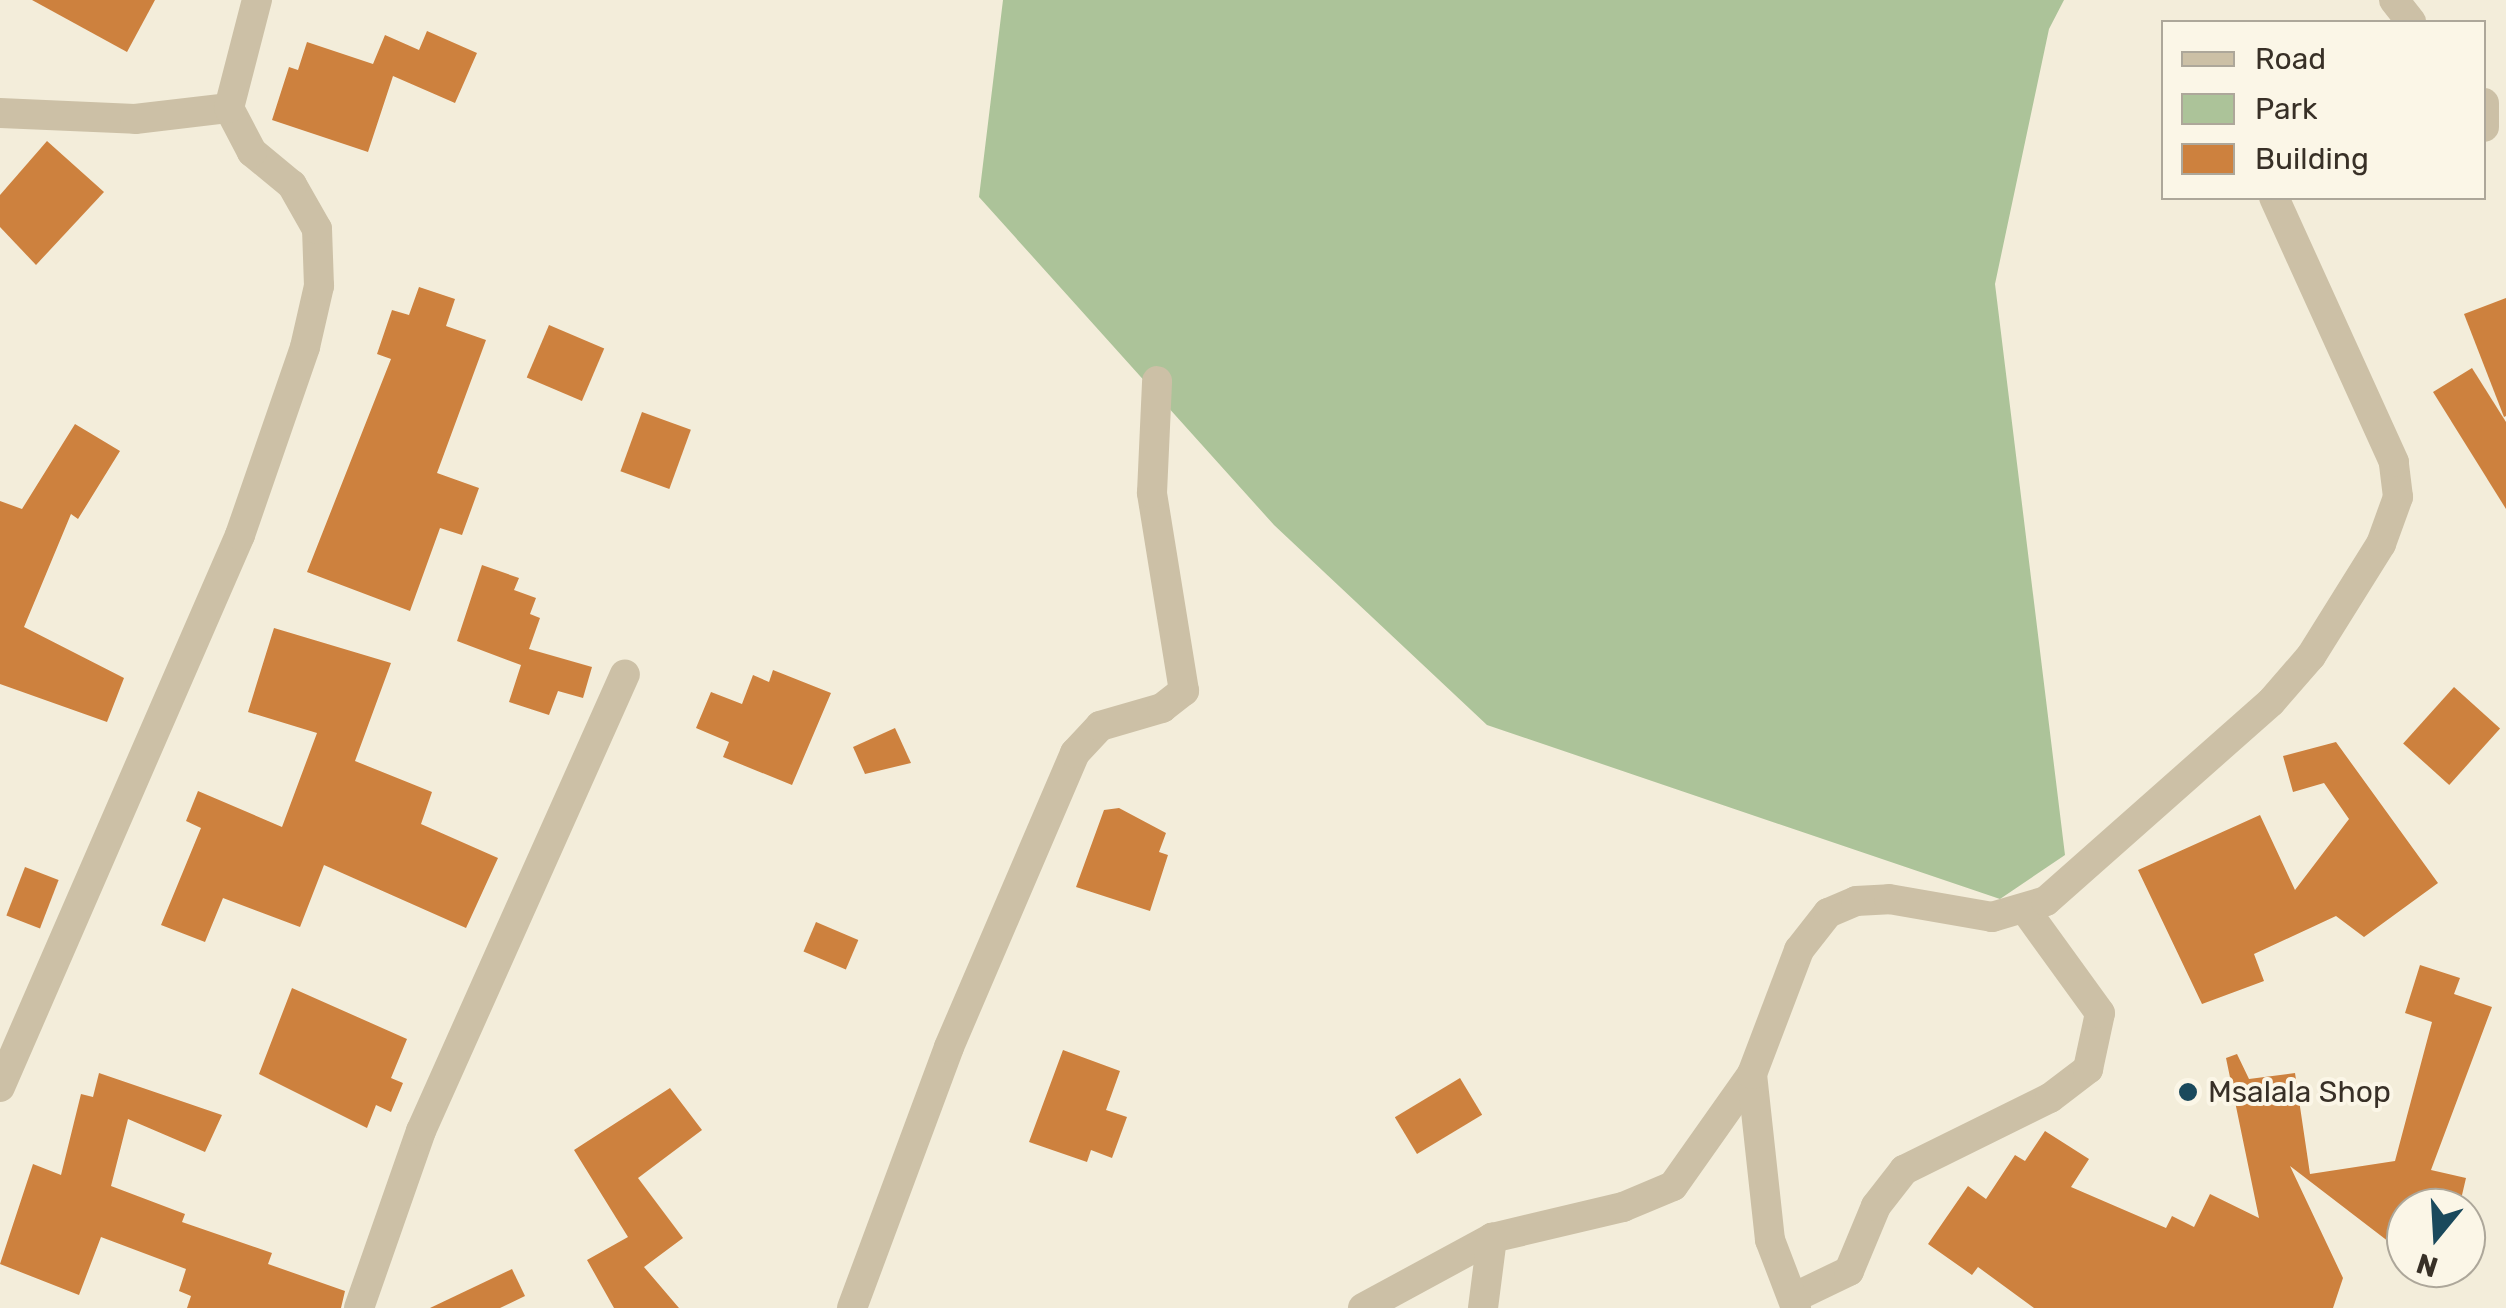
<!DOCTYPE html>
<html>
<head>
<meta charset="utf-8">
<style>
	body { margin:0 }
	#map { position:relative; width:2506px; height:1308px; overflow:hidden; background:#f3edda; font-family:Rubik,sans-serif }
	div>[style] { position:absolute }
	.green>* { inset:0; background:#acc399 }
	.building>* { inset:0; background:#cd813e; transform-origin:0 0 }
	.minor>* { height:30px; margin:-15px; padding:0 15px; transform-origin:15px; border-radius:15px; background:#ccc0a6 }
	.dots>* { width:28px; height:28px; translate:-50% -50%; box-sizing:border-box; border:5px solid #fbf6e7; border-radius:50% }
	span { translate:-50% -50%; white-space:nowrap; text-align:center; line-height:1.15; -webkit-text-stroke:8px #fbf6e7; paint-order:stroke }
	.poi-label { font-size:30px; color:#383027 }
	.left { translate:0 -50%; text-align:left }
	.legend { position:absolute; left:2161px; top:20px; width:325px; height:180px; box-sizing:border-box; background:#fbf6e7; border:2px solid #ada79a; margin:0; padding:12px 18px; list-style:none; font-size:30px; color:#383027 }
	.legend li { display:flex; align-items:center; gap:20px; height:50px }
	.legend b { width:50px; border:2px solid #ada79a }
	.north { position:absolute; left:2386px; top:1188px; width:100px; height:100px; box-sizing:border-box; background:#fbf6e7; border:2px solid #ada79a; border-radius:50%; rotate:198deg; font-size:28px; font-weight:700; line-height:40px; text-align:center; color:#383027 }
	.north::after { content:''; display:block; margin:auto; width:35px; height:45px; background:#1a495c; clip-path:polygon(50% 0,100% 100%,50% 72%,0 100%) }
</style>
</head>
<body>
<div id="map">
	<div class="green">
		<i style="clip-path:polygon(1003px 0,2064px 0,2049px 29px,1995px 284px,2065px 855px,2000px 899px,1487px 725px,1274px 525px,979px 197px)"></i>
	</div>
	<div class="building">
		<i style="clip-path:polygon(32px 0,155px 0,127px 52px)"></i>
		<i style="clip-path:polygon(427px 31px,477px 53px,455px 103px,393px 76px,368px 152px,272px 120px,289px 67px,298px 70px,307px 42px,373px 64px,385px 35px,419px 50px)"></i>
		<i style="clip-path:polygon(47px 141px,104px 192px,36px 265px,0 227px,0 195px)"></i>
		<i style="clip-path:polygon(419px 287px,455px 299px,446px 326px,486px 340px,437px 473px,479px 488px,462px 535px,440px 528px,410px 611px,307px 572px,391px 359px,377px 354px,392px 310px,409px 315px)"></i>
		<i style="clip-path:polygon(2506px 298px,2506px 416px,2504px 417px,2464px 314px)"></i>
		<i style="left:549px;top:325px;width:60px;height:57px;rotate:23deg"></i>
		<i style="clip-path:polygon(2472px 368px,2506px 422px,2506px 509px,2433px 392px)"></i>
		<i style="left:642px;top:412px;width:52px;height:63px;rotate:20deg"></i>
		<i style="clip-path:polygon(75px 424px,120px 451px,78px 519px,71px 514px,24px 627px,124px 678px,107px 722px,0 684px,0 501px,22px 509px)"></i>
		<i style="clip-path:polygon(482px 565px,519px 578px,514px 590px,536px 598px,530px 614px,540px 618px,529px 649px,592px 667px,583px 698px,558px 691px,549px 715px,509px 702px,521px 665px,457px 641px)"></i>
		<i style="clip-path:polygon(274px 628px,391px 663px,355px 761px,432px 792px,421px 824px,498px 858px,466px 928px,324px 865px,300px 927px,223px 898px,205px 942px,161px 925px,201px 828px,186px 821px,198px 791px,282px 827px,317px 733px,248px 712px)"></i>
		<i style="clip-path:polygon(773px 670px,831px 693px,792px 785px,723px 757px,729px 742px,696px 728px,711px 692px,742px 704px,753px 675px,769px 682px)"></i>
		<i style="left:2454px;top:687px;width:62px;height:76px;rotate:42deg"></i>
		<i style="clip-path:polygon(895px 728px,911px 763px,865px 774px,853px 747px)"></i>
		<i style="clip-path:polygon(2336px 742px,2438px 883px,2364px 937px,2336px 916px,2254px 954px,2264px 981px,2202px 1004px,2138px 870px,2260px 815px,2295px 890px,2349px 819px,2324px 783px,2293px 792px,2283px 756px)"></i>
		<i style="clip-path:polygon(1119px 808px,1166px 833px,1159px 852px,1168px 855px,1150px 911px,1076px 887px,1104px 810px)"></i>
		<i style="left:25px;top:867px;width:36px;height:52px;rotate:21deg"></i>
		<i style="left:816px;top:922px;width:46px;height:32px;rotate:23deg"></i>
		<i style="clip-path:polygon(2420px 965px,2460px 978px,2454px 994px,2492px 1007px,2431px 1170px,2466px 1178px,2459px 1208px,2406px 1198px,2406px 1255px,2290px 1166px,2343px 1278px,2333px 1308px,2034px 1308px,1978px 1267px,1972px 1275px,1928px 1244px,1968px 1186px,1986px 1199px,2015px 1155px,2025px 1161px,2045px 1131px,2089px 1159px,2071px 1187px,2166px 1228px,2172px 1216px,2194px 1227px,2210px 1194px,2259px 1218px,2226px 1058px,2237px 1054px,2249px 1079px,2295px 1073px,2310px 1174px,2395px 1161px,2432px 1022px,2405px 1013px)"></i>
		<i style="clip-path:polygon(292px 988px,407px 1039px,391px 1078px,403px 1083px,391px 1112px,376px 1105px,367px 1128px,259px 1074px)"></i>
		<i style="clip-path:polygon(1063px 1050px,1120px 1071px,1106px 1110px,1127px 1117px,1112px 1158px,1091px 1150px,1087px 1162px,1029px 1142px)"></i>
		<i style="clip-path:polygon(99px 1073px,222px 1115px,205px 1152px,128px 1119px,111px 1186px,185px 1214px,182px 1222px,272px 1253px,268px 1264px,345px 1291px,341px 1308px,187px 1308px,191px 1296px,179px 1291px,186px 1269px,101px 1237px,79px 1295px,0 1264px,33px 1164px,61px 1175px,81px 1094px,93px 1097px)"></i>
		<i style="left:1460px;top:1078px;width:43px;height:76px;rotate:59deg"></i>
		<i style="clip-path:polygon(670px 1088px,702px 1130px,638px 1178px,683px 1238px,644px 1267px,679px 1308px,614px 1308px,587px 1260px,628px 1237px,574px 1150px)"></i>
		<i style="clip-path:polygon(512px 1269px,525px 1296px,500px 1308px,430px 1308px)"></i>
	</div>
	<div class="minor">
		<i style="left:2394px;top:0;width:28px;rotate:52deg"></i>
		<i style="left:2484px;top:103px;width:24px;rotate:90deg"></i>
		<i style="left:0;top:113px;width:135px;rotate:2.5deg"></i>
		<i style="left:135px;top:119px;width:95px;rotate:-6.7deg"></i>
		<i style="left:0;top:1087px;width:602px;rotate:-66.5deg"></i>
		<i style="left:240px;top:535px;width:199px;rotate:-70.9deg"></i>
		<i style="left:305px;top:347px;width:63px;rotate:-77.1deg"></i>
		<i style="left:319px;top:286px;width:57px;rotate:-92deg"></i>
		<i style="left:317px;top:229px;width:51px;rotate:-119.6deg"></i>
		<i style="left:292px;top:185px;width:52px;rotate:-140.5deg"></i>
		<i style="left:252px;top:152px;width:50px;rotate:-117.6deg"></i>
		<i style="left:229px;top:108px;width:112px;rotate:-75.5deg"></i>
		<i style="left:1795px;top:1297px;width:60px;rotate:-25.7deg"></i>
		<i style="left:1849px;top:1271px;width:70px;rotate:-67.4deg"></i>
		<i style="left:1876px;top:1206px;width:46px;rotate:-52.1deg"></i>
		<i style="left:1904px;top:1170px;width:163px;rotate:-26.3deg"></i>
		<i style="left:2050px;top:1098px;width:48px;rotate:-37.3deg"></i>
		<i style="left:2088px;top:1069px;width:57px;rotate:-77.9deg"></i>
		<i style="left:2100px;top:1013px;width:125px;rotate:-125.9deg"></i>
		<i style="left:359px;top:1308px;width:188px;rotate:-70.7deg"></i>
		<i style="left:421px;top:1131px;width:500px;rotate:-65.94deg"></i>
		<i style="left:852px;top:1308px;width:278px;rotate:-69.6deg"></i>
		<i style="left:949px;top:1047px;width:320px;rotate:-66.8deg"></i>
		<i style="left:1075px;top:753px;width:37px;rotate:-47deg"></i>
		<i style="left:1100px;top:726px;width:65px;rotate:-16.2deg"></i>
		<i style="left:1162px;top:708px;width:28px;rotate:-38deg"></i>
		<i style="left:1184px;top:691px;width:201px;rotate:-99.2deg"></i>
		<i style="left:1152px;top:493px;width:112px;rotate:-87.4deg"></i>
		<i style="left:1363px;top:1308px;width:147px;rotate:-28.5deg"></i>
		<i style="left:1492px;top:1238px;width:135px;rotate:-13.3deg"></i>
		<i style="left:1623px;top:1207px;width:54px;rotate:-22.8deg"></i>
		<i style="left:1673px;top:1186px;width:137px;rotate:-54.8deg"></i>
		<i style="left:1483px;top:1308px;width:71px;rotate:-82.7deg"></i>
		<i style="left:1796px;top:1308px;width:73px;rotate:-110.9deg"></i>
		<i style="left:1770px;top:1240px;width:167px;rotate:-96.2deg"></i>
		<i style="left:1752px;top:1074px;width:133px;rotate:-69.2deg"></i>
		<i style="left:1799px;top:950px;width:47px;rotate:-51.9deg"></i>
		<i style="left:1828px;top:913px;width:30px;rotate:-23deg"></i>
		<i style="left:1856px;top:901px;width:33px;rotate:-3deg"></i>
		<i style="left:1889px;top:899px;width:105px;rotate:9.9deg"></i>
		<i style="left:1992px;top:917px;width:56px;rotate:-16.5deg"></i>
		<i style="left:2046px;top:901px;width:300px;rotate:-41.5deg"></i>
		<i style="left:2271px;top:702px;width:61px;rotate:-49deg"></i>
		<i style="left:2311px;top:656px;width:132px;rotate:-58deg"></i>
		<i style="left:2381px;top:544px;width:50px;rotate:-70.1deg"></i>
		<i style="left:2398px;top:497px;width:35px;rotate:-97deg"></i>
		<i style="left:2394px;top:462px;width:290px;rotate:-114.4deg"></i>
	</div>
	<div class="dots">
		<i style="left:2188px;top:1092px;background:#1a495c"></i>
	</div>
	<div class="poi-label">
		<span class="left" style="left:2208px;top:1092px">Msalala Shop</span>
	</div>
	<ul class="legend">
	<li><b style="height:12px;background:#ccc0a6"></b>Road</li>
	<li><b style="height:28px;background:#acc399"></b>Park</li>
	<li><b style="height:28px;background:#cd813e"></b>Building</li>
	</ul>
	<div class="north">N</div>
</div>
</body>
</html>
